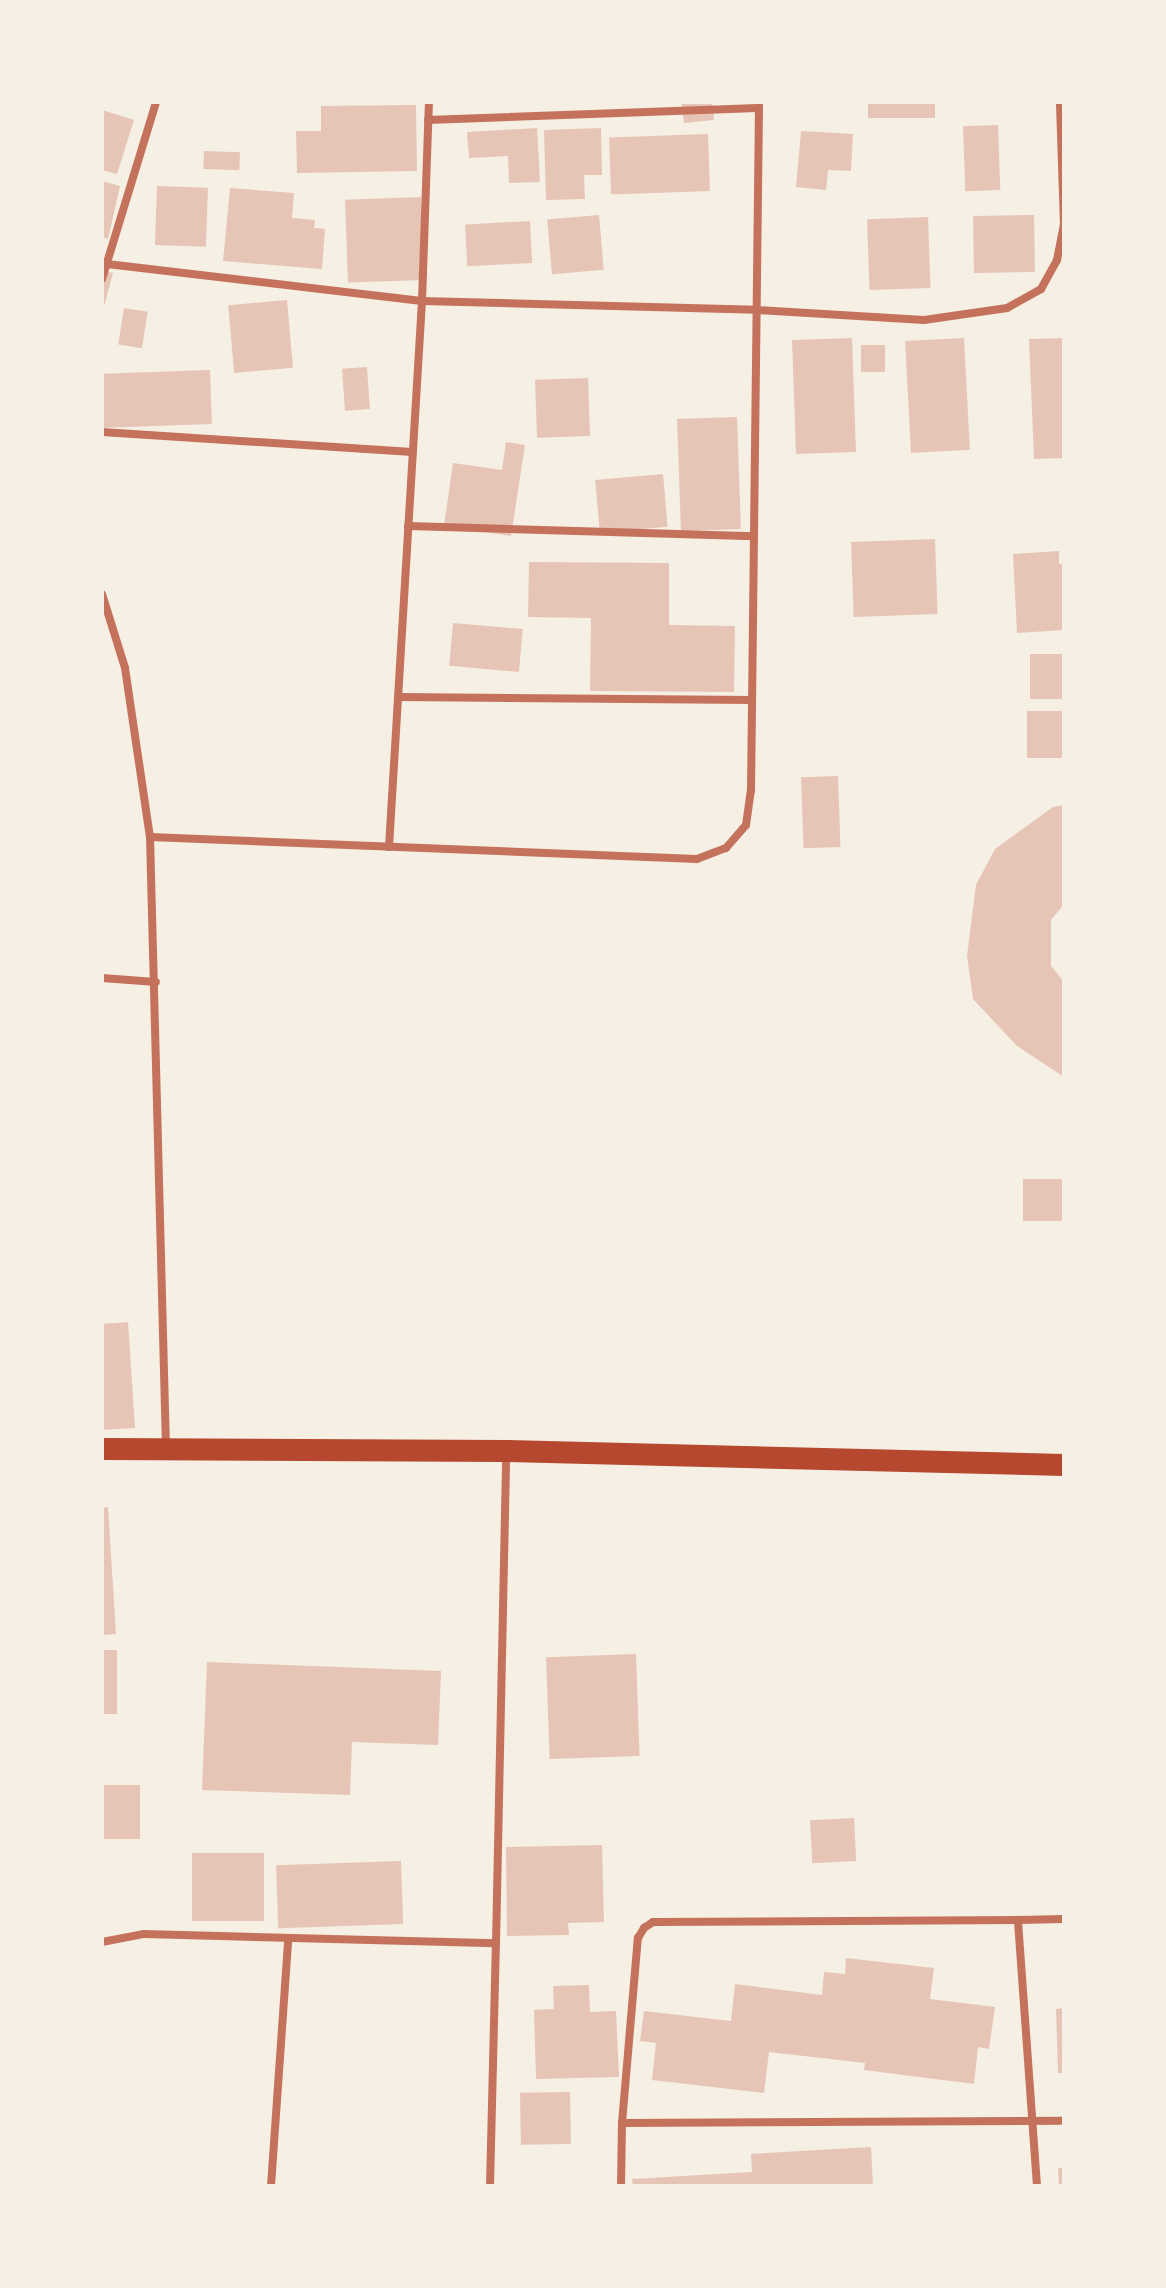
<!DOCTYPE html>
<html>
<head>
<meta charset="utf-8">
<style>
	body { margin:0 }
	#map { position:relative; width:1166px; height:2288px; overflow:hidden; background:#f6efe4; font-family:"Fira Sans",sans-serif }
	div>[style] { position:absolute }
	.building>* { inset:0; background:#e6c5b7; transform-origin:0 0 }
	.minor>* { height:8px; margin:-4px; padding:0 4px; transform-origin:4px; border-radius:4px; background:#c5725c }
	.trunk>* { height:22px; margin:-11px; padding:0 11px; transform-origin:11px; border-radius:11px; background:#b5482f }
	span { translate:-50% -50%; white-space:nowrap; text-align:center; line-height:1.15; -webkit-text-stroke:8px #f6efe4; paint-order:stroke }
	.frame { position:absolute; inset:0; border:104px solid #f6efe4; pointer-events:none }
</style>
</head>
<body>
<div id="map">
	<div class="building">
		<i style="clip-path:polygon(681px 102px,712px 102px,714px 120px,684px 123px)"></i>
		<i style="left:868px;top:102px;width:67px;height:16px"></i>
		<i style="clip-path:polygon(416px 105px,417px 171px,297px 173px,296px 131px,321px 131px,321px 106px)"></i>
		<i style="clip-path:polygon(102px 110px,134px 120px,117px 174px,102px 170px)"></i>
		<i style="left:998px;top:125px;width:65px;height:35px;rotate:88deg"></i>
		<i style="clip-path:polygon(537px 128px,540px 182px,509px 183px,508px 156px,469px 158px,467px 132px)"></i>
		<i style="clip-path:polygon(601px 128px,602px 175px,584px 175px,585px 199px,546px 200px,544px 130px)"></i>
		<i style="clip-path:polygon(801px 131px,853px 134px,851px 171px,828px 170px,826px 190px,796px 187px)"></i>
		<i style="left:708px;top:134px;width:57px;height:99px;rotate:88deg"></i>
		<i style="left:204px;top:151px;width:36px;height:18px;rotate:2deg"></i>
		<i style="clip-path:polygon(102px 181px,120px 186px,108px 239px,102px 237px)"></i>
		<i style="left:157px;top:186px;width:51px;height:59px;rotate:2deg"></i>
		<i style="clip-path:polygon(230px 188px,294px 193px,292px 218px,315px 220px,314px 228px,325px 229px,322px 269px,223px 261px)"></i>
		<i style="left:421px;top:197px;width:83px;height:76px;rotate:88deg"></i>
		<i style="left:599px;top:215px;width:55px;height:52px;rotate:85deg"></i>
		<i style="left:1034px;top:215px;width:57px;height:61px;rotate:89deg"></i>
		<i style="left:928px;top:217px;width:71px;height:61px;rotate:88deg"></i>
		<i style="left:530px;top:221px;width:42px;height:65px;rotate:87deg"></i>
		<i style="clip-path:polygon(102px 270px,113px 273px,103px 310px,102px 310px)"></i>
		<i style="left:287px;top:300px;width:68px;height:59px;rotate:85deg"></i>
		<i style="left:124px;top:308px;width:24px;height:37px;rotate:9deg"></i>
		<i style="left:852px;top:338px;width:114px;height:60px;rotate:88deg"></i>
		<i style="left:964px;top:338px;width:112px;height:59px;rotate:87deg"></i>
		<i style="clip-path:polygon(1064px 338px,1064px 458px,1034px 459px,1029px 339px)"></i>
		<i style="left:861px;top:345px;width:24px;height:27px"></i>
		<i style="left:367px;top:367px;width:42px;height:25px;rotate:86deg"></i>
		<i style="left:210px;top:370px;width:54px;height:108px;rotate:88deg"></i>
		<i style="left:588px;top:378px;width:58px;height:53px;rotate:88deg"></i>
		<i style="left:737px;top:417px;width:112px;height:60px;rotate:88deg"></i>
		<i style="clip-path:polygon(506px 442px,525px 445px,511px 536px,444px 526px,453px 463px,502px 470px)"></i>
		<i style="left:663px;top:474px;width:53px;height:68px;rotate:85deg"></i>
		<i style="left:935px;top:539px;width:75px;height:84px;rotate:88deg"></i>
		<i style="clip-path:polygon(1059px 551px,1059px 564px,1064px 564px,1064px 630px,1017px 633px,1013px 554px)"></i>
		<i style="clip-path:polygon(529px 562px,669px 563px,669px 625px,735px 626px,734px 692px,590px 691px,591px 618px,528px 617px)"></i>
		<i style="left:453px;top:623px;width:70px;height:43px;rotate:5deg"></i>
		<i style="left:1030px;top:654px;width:34px;height:45px"></i>
		<i style="left:1064px;top:711px;width:47px;height:37px;rotate:90deg"></i>
		<i style="left:838px;top:776px;width:71px;height:37px;rotate:88deg"></i>
		<i style="clip-path:polygon(1064px 805px,1064px 904px,1051px 920px,1051px 966px,1064px 982px,1064px 1077px,1017px 1046px,973px 999px,967px 956px,976px 885px,995px 849px,1053px 807px)"></i>
		<i style="left:1064px;top:1179px;width:42px;height:41px;rotate:90deg"></i>
		<i style="clip-path:polygon(128px 1322px,135px 1428px,102px 1430px,102px 1324px)"></i>
		<i style="clip-path:polygon(108px 1507px,116px 1634px,102px 1635px,102px 1508px)"></i>
		<i style="left:102px;top:1650px;width:15px;height:64px"></i>
		<i style="left:636px;top:1654px;width:102px;height:90px;rotate:88deg"></i>
		<i style="clip-path:polygon(207px 1662px,441px 1671px,438px 1745px,352px 1742px,350px 1795px,202px 1790px)"></i>
		<i style="left:102px;top:1785px;width:38px;height:54px"></i>
		<i style="left:854px;top:1818px;width:43px;height:44px;rotate:87deg"></i>
		<i style="clip-path:polygon(602px 1845px,604px 1922px,568px 1923px,569px 1935px,507px 1936px,506px 1847px)"></i>
		<i style="left:192px;top:1853px;width:72px;height:68px"></i>
		<i style="left:401px;top:1861px;width:63px;height:125px;rotate:88deg"></i>
		<i style="clip-path:polygon(846px 1958px,934px 1968px,930px 1999px,995px 2007px,989px 2049px,978px 2047px,974px 2084px,864px 2070px,865px 2063px,769px 2052px,764px 2093px,652px 2080px,656px 2043px,640px 2041px,644px 2011px,731px 2021px,735px 1984px,822px 1995px,824px 1972px,845px 1974px)"></i>
		<i style="clip-path:polygon(589px 1985px,590px 2012px,616px 2011px,619px 2077px,536px 2079px,534px 2010px,554px 2009px,553px 1986px)"></i>
		<i style="clip-path:polygon(1064px 2008px,1064px 2073px,1058px 2073px,1056px 2009px)"></i>
		<i style="left:570px;top:2092px;width:52px;height:50px;rotate:89deg"></i>
		<i style="clip-path:polygon(871px 2147px,873px 2186px,633px 2186px,632px 2179px,752px 2172px,751px 2154px)"></i>
		<i style="clip-path:polygon(1058px 2168px,1064px 2168px,1064px 2186px,1059px 2186px)"></i>
	</div>
	<div class="minor">
		<i style="left:428px;top:120px;width:330px;rotate:-2.1deg"></i>
		<i style="left:107px;top:264px;width:317px;rotate:6.7deg"></i>
		<i style="left:422px;top:301px;width:334px;rotate:1.5deg"></i>
		<i style="left:756px;top:310px;width:168px;rotate:3.4deg"></i>
		<i style="left:924px;top:320px;width:84px;rotate:-8.2deg"></i>
		<i style="left:1007px;top:308px;width:39px;rotate:-29deg"></i>
		<i style="left:1041px;top:289px;width:33px;rotate:-61deg"></i>
		<i style="left:1057px;top:260px;width:36px;rotate:-79deg"></i>
		<i style="left:1064px;top:225px;width:123px;rotate:-91.9deg"></i>
		<i style="left:102px;top:279px;width:185px;rotate:-73deg"></i>
		<i style="left:102px;top:432px;width:311px;rotate:3.7deg"></i>
		<i style="left:408px;top:526px;width:346px;rotate:1.7deg"></i>
		<i style="left:102px;top:594px;width:77px;rotate:72.7deg"></i>
		<i style="left:125px;top:668px;width:171px;rotate:81.6deg"></i>
		<i style="left:150px;top:837px;width:611px;rotate:88.5deg"></i>
		<i style="left:398px;top:697px;width:354px;rotate:0.5deg"></i>
		<i style="left:150px;top:837px;width:547px;rotate:2.3deg"></i>
		<i style="left:697px;top:859px;width:31px;rotate:-21deg"></i>
		<i style="left:726px;top:848px;width:30px;rotate:-49deg"></i>
		<i style="left:746px;top:825px;width:34px;rotate:-82deg"></i>
		<i style="left:751px;top:791px;width:689px;rotate:-89.33deg"></i>
		<i style="left:389px;top:847px;width:547px;rotate:-86.54deg"></i>
		<i style="left:422px;top:301px;width:199px;rotate:-88deg"></i>
		<i style="left:102px;top:978px;width:54px;rotate:4.2deg"></i>
		<i style="left:102px;top:1942px;width:43px;rotate:-10.8deg"></i>
		<i style="left:144px;top:1934px;width:352px;rotate:1.5deg"></i>
		<i style="left:496px;top:1943px;width:491px;rotate:-88.8deg"></i>
		<i style="left:622px;top:2123px;width:442px;rotate:-0.3deg"></i>
		<i style="left:271px;top:2186px;width:247px;rotate:-86deg"></i>
		<i style="left:490px;top:2186px;width:243px;rotate:-88.6deg"></i>
		<i style="left:621px;top:2186px;width:63px;rotate:-89.1deg"></i>
		<i style="left:622px;top:2123px;width:186px;rotate:-85.1deg"></i>
		<i style="left:638px;top:1938px;width:12px;rotate:-59deg"></i>
		<i style="left:644px;top:1928px;width:11px;rotate:-34deg"></i>
		<i style="left:653px;top:1922px;width:365px;rotate:-0.3deg"></i>
		<i style="left:1037px;top:2186px;width:267px;rotate:-94.1deg"></i>
		<i style="left:1018px;top:1920px;width:46px;rotate:-1.2deg"></i>
	</div>
	<div class="trunk">
		<i style="left:102px;top:1449px;width:404px;rotate:0.3deg"></i>
		<i style="left:506px;top:1451px;width:558px;rotate:1.44deg"></i>
	</div>
	<div class="frame"></div>
</div>
</body>
</html>
